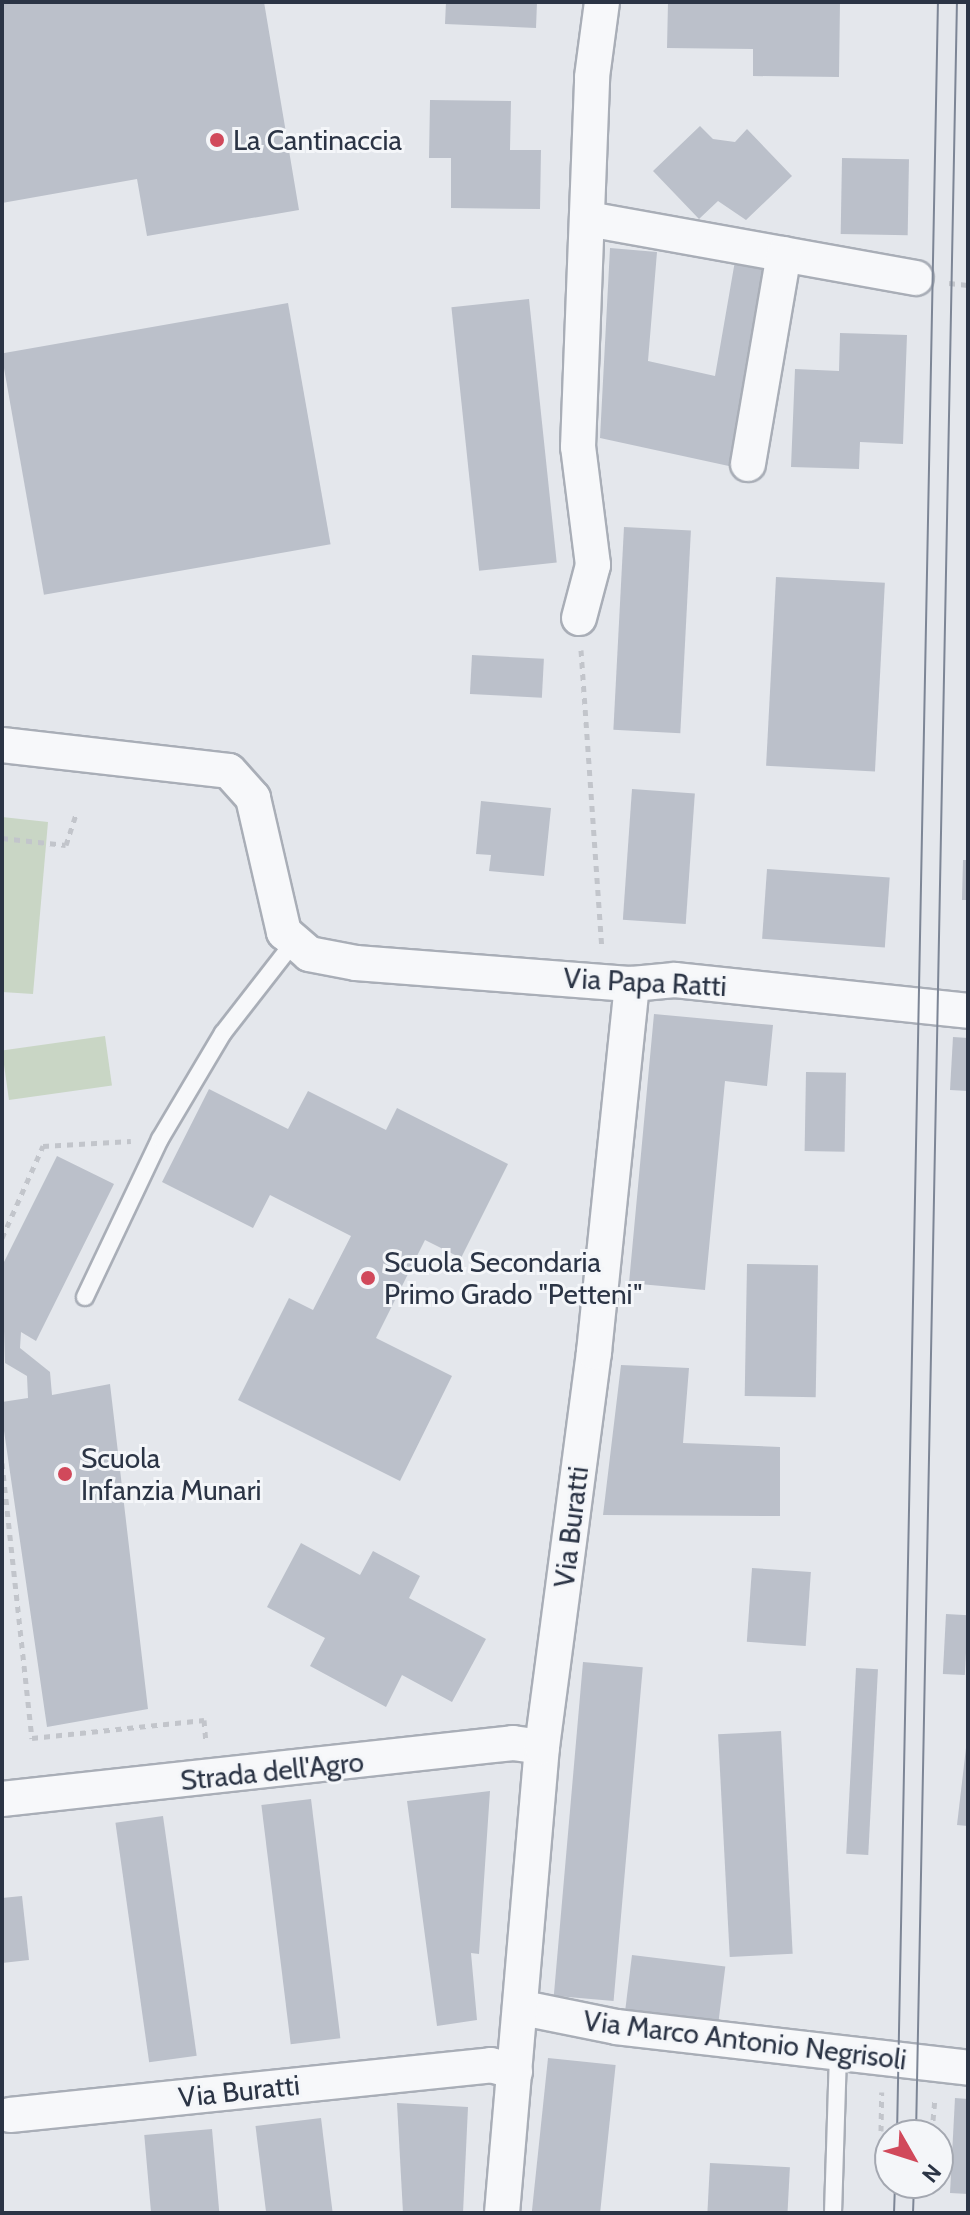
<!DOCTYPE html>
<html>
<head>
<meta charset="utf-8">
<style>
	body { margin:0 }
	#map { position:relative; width:970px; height:2215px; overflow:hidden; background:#e4e7ec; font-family:Cabin,sans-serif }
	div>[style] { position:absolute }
	.green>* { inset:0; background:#c9d6c5; transform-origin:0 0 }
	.building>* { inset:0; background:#bbc0ca; transform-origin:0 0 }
	.path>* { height:5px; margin-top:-2.5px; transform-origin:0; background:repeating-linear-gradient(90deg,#c2c5cb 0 6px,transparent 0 12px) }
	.roads { filter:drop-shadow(2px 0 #a9aeb7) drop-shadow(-2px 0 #a9aeb7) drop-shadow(0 2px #a9aeb7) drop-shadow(0 -2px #a9aeb7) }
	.lane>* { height:16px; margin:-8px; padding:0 8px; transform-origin:8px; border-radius:8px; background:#f7f8fa }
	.street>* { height:34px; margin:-17px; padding:0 17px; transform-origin:17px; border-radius:17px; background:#f7f8fa }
	.tram>* { height:2px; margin:-1px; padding:0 1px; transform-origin:1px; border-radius:1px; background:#7d8696 }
	.dots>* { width:22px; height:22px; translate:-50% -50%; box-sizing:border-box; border:4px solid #f4f6f9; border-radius:50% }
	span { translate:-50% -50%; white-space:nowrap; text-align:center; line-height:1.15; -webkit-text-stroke:6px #f4f6f9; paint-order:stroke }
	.poi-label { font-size:28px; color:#2b3445 }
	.left { translate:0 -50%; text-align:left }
	.street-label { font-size:28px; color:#2b3445 }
	.frame { position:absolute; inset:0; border:4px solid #2b3445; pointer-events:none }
	.north { position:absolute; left:874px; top:2119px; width:80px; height:80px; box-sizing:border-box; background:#f4f6f9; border:2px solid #a4a8b1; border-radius:50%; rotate:129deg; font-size:22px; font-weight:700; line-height:32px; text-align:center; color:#2b3445 }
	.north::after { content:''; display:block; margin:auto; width:28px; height:36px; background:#d1495b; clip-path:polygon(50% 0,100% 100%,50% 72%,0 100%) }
</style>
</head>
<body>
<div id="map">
	<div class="green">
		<i style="clip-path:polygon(2px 817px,48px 822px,33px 994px,2px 992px)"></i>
		<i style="left:105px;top:1036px;width:50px;height:104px;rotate:82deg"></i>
	</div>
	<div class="building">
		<i style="clip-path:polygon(2px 2px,264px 2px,299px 210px,147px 236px,137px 179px,2px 203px)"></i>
		<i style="clip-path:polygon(446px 2px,537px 2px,536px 28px,445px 24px)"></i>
		<i style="clip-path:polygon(668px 2px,840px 2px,839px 77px,753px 76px,753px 49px,667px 48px)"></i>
		<i style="clip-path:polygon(430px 100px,511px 101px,510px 150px,541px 150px,540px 209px,451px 208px,451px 158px,429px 158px)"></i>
		<i style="clip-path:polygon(700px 126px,713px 139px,735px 142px,747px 129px,792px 176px,746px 220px,718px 201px,699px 219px,653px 171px)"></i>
		<i style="left:842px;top:158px;width:67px;height:76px;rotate:1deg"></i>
		<i style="clip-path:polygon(610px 248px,657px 252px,648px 361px,715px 376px,736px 255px,776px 261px,738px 468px,600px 438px)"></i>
		<i style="left:529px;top:299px;width:265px;height:78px;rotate:84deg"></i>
		<i style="left:288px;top:303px;width:245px;height:291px;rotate:80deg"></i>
		<i style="clip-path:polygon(840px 333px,907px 335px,903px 444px,860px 442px,859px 469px,791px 467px,795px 369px,839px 371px)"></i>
		<i style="left:624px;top:527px;width:67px;height:203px;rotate:3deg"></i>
		<i style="left:776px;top:577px;width:109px;height:189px;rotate:3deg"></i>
		<i style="left:472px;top:655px;width:72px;height:39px;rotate:3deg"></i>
		<i style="left:632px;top:789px;width:63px;height:131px;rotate:4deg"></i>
		<i style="clip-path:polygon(481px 801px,551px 808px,544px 876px,489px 871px,491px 855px,476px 854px)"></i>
		<i style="clip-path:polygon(963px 860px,968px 860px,968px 900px,962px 900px)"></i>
		<i style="left:767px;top:869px;width:123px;height:70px;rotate:4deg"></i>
		<i style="clip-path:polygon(654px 1014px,773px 1025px,767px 1086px,725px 1081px,705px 1290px,629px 1283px)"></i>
		<i style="clip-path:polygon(953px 1037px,968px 1038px,968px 1091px,950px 1090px)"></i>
		<i style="left:806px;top:1072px;width:40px;height:79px;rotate:1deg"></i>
		<i style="clip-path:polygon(209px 1089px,288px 1129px,308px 1091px,386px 1130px,397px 1108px,508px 1164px,461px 1258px,425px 1240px,376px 1338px,452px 1376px,400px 1481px,238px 1400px,289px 1298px,313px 1310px,351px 1236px,270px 1195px,253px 1228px,162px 1182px)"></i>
		<i style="clip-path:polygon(57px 1156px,114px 1184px,36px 1341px,21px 1332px,20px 1348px,50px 1372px,52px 1395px,110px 1384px,148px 1709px,47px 1727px,2px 1417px,2px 1402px,28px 1398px,27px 1376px,5px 1363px,2px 1266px)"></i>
		<i style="left:747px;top:1264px;width:71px;height:132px;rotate:1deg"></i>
		<i style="clip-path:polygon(621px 1365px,689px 1368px,683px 1443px,780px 1447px,780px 1516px,603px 1515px)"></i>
		<i style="clip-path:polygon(301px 1543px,360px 1575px,373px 1551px,420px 1576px,409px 1598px,486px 1639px,452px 1702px,402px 1675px,386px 1707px,310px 1666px,325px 1638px,267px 1607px)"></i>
		<i style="left:752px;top:1568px;width:59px;height:74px;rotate:4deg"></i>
		<i style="left:946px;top:1614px;width:22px;height:60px;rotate:3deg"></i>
		<i style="left:583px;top:1662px;width:60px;height:335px;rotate:5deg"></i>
		<i style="left:856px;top:1668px;width:22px;height:186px;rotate:3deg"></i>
		<i style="left:781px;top:1731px;width:223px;height:63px;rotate:87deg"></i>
		<i style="clip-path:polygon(968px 1731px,968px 1826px,957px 1825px)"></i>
		<i style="clip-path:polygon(490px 1791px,479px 1954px,471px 1953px,477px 2020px,437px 2026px,407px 1801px)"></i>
		<i style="left:311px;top:1799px;width:241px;height:50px;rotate:83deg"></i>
		<i style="left:163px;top:1816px;width:242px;height:48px;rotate:82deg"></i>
		<i style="clip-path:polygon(22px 1896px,29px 1960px,2px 1963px,2px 1898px)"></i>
		<i style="left:632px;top:1955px;width:94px;height:68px;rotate:7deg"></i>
		<i style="left:548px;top:2058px;width:68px;height:156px;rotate:6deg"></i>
		<i style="clip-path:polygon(955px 2098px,968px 2099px,968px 2194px,950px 2193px)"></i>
		<i style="clip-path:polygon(397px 2103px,468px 2107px,463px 2213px,403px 2213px)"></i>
		<i style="left:321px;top:2118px;width:96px;height:66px;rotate:83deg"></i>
		<i style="left:212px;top:2129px;width:84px;height:68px;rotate:85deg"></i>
		<i style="left:710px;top:2163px;width:80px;height:50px;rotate:3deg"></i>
	</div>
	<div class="path">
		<i style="left:949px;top:283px;width:19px;rotate:6deg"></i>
		<i style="left:581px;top:650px;width:299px;rotate:86deg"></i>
		<i style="left:2px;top:838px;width:64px;rotate:6.2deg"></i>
		<i style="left:66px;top:845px;width:32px;rotate:-72deg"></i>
		<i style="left:2px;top:1238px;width:101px;rotate:-66deg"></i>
		<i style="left:43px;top:1146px;width:88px;rotate:-3.3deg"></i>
		<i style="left:2px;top:1463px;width:277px;rotate:83.8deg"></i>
		<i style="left:32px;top:1738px;width:173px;rotate:-6deg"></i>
		<i style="left:204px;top:1720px;width:21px;rotate:85deg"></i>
		<i style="left:881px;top:2131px;width:39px;rotate:-89deg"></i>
		<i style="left:932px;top:2132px;width:33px;rotate:-85deg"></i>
	</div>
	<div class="roads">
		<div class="lane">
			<i style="left:85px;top:1297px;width:175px;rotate:-64.6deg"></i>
			<i style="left:160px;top:1139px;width:123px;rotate:-59.3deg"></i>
			<i style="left:223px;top:1033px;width:114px;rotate:-52.1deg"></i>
			<i style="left:833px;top:2213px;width:159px;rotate:-88.2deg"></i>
		</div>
		<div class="street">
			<i style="left:588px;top:219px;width:333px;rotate:10.2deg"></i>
			<i style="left:748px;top:464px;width:213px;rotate:-80.3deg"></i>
			<i style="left:579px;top:618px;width:55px;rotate:-75.2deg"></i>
			<i style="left:593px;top:565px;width:119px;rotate:-97.2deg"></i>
			<i style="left:578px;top:447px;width:370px;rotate:-87.8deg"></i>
			<i style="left:592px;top:77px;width:76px;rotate:-82.4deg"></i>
			<i style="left:2px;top:745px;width:228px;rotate:6.5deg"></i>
			<i style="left:229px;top:771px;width:36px;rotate:48deg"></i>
			<i style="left:253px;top:798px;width:138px;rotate:77deg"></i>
			<i style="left:284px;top:932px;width:33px;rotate:41deg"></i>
			<i style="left:309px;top:954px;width:48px;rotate:10.8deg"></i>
			<i style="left:356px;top:963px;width:277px;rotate:4.4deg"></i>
			<i style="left:632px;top:984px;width:43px;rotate:-5.3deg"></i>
			<i style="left:675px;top:980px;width:295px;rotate:6deg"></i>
			<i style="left:2px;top:1799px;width:514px;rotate:-6.25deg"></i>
			<i style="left:513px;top:1743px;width:29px;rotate:8deg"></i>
			<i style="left:523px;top:2008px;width:95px;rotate:11.5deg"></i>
			<i style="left:616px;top:2027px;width:354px;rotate:6.6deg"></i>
			<i style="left:10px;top:2115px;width:484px;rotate:-5.9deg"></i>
			<i style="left:491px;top:2065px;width:25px;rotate:16deg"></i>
			<i style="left:502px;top:2213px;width:468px;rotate:-85.1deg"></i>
			<i style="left:542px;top:1747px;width:398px;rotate:-82.5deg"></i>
			<i style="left:594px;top:1352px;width:370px;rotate:-84.1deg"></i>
		</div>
	</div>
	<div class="tram">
		<i style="left:897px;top:2135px;width:2133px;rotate:-88.9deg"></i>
		<i style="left:916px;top:2135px;width:2133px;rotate:-88.9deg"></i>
		<i style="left:894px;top:2213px;width:30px;rotate:-88deg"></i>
		<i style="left:913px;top:2213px;width:30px;rotate:-88deg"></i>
	</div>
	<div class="dots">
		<i style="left:217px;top:140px;background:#d1495b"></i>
		<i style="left:368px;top:1278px;background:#d1495b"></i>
		<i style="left:65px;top:1474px;background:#d1495b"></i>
	</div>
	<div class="poi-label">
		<span class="left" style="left:233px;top:140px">La Cantinaccia</span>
		<span class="left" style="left:384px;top:1278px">Scuola Secondaria<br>Primo Grado "Petteni"</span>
		<span class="left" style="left:81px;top:1474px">Scuola<br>Infanzia Munari</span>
	</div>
	<div class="street-label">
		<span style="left:645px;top:982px;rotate:3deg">Via Papa Ratti</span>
		<span style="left:571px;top:1527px;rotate:-83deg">Via Buratti</span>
		<span style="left:272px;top:1771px;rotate:-6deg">Strada dell'Agro</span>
		<span style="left:745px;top:2040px;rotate:7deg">Via Marco Antonio Negrisoli</span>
		<span style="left:239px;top:2091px;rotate:-6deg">Via Buratti</span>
	</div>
	<div class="frame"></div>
	<div class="north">N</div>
</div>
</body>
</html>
